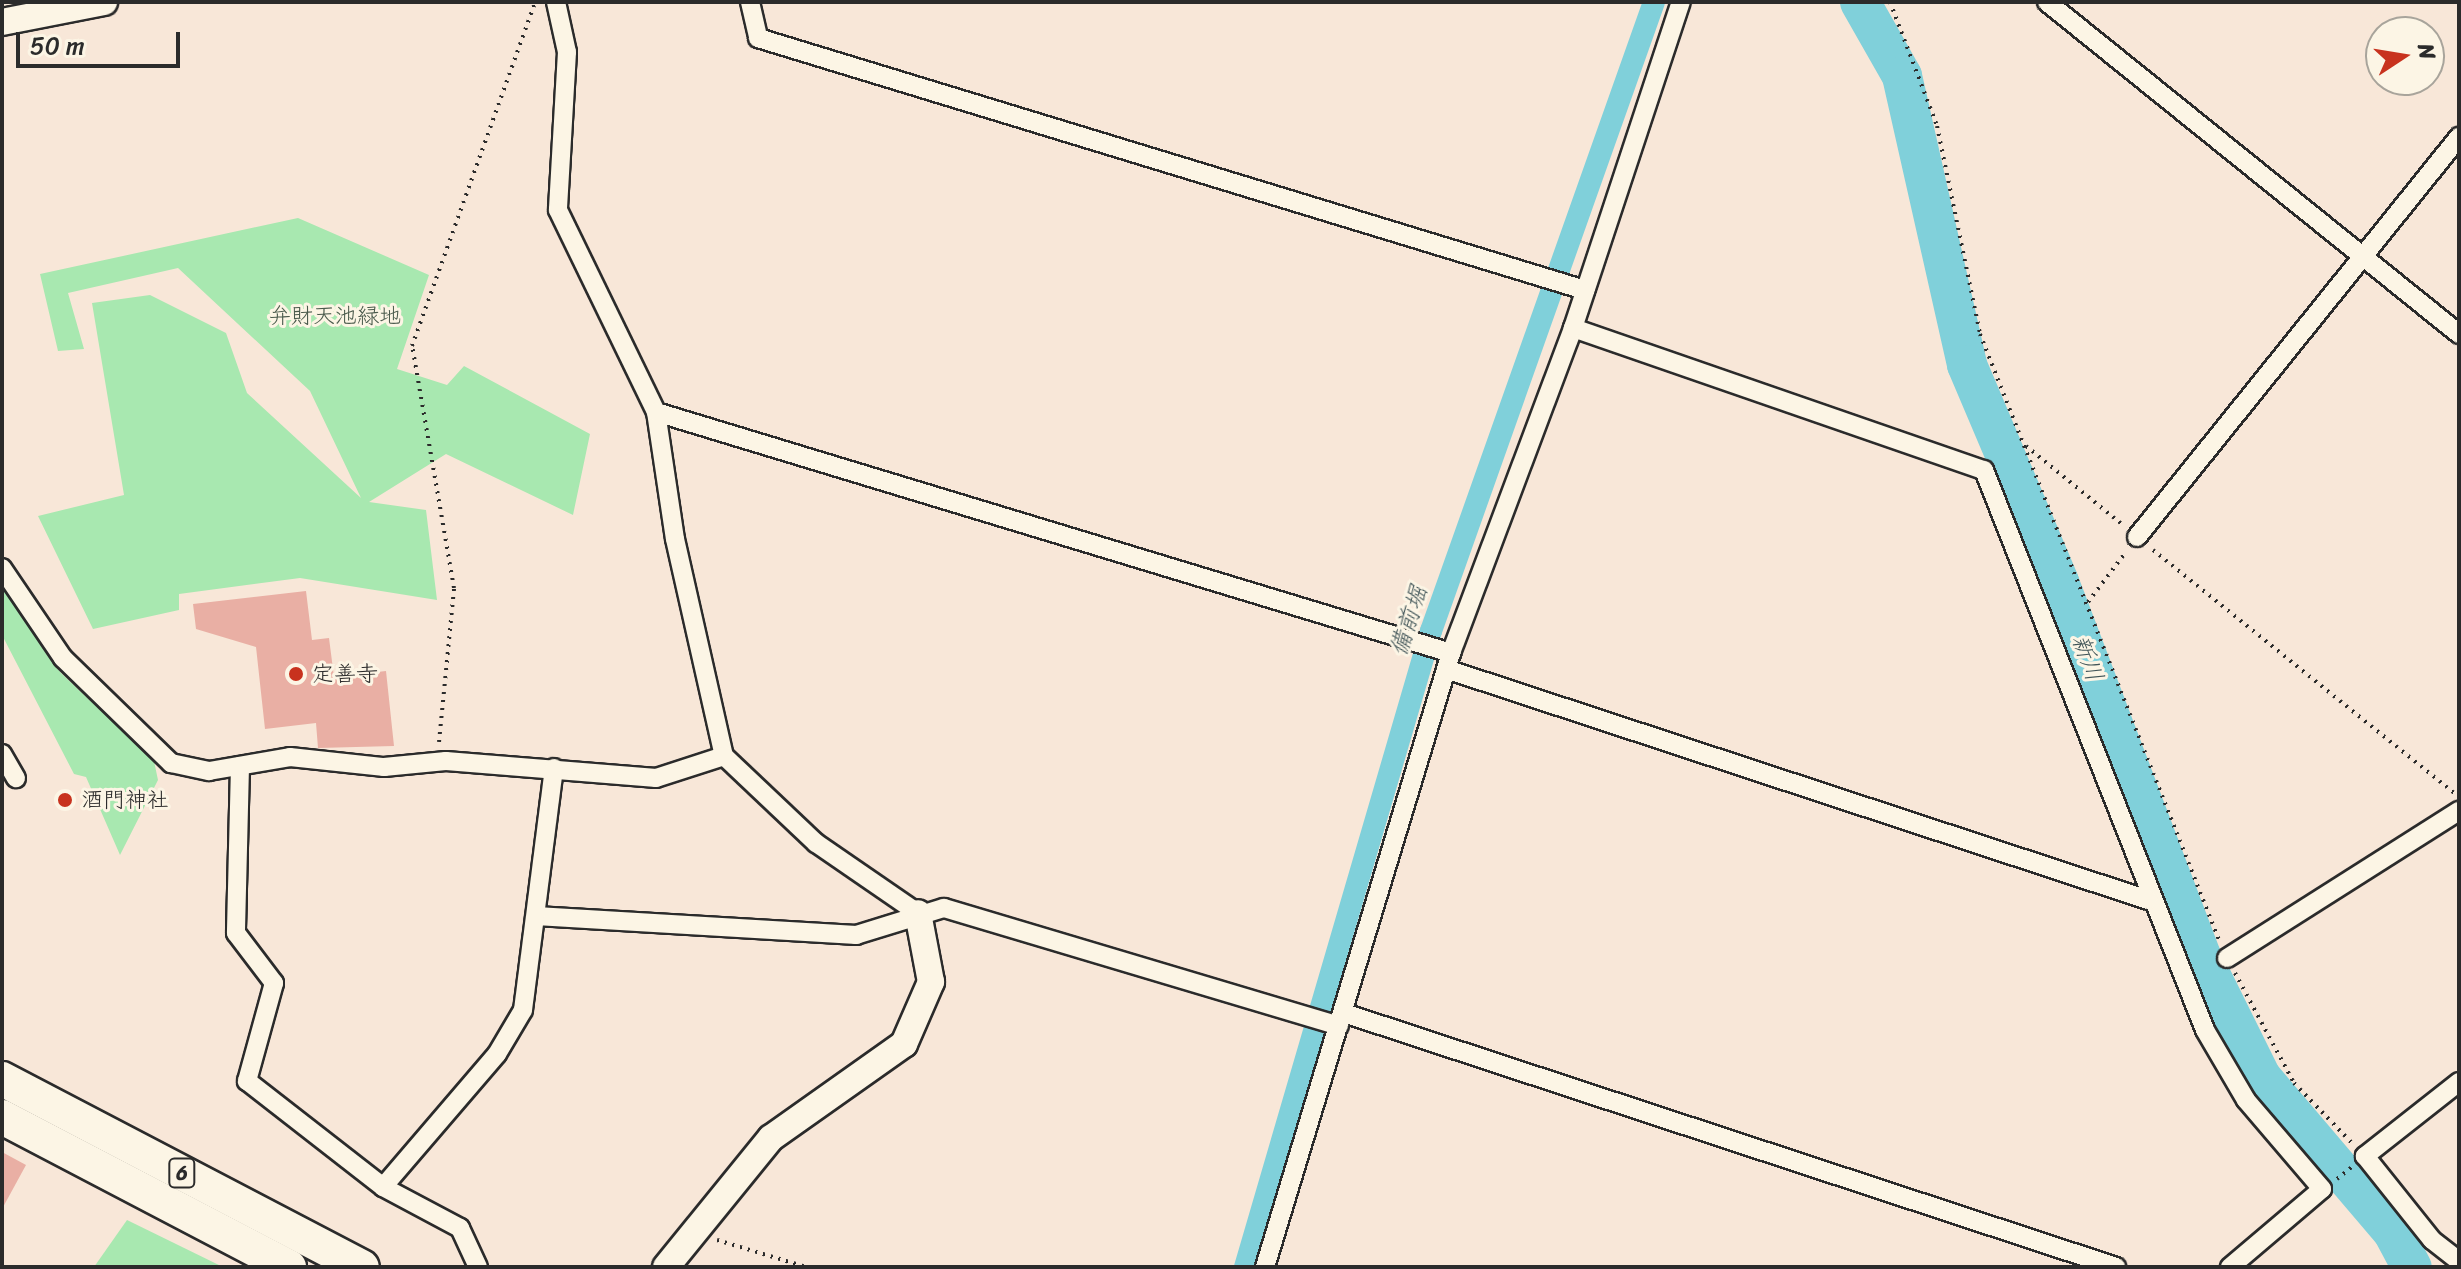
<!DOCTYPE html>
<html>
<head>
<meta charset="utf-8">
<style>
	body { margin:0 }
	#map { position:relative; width:2461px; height:1269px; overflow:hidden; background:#f8e7d8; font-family:Sriracha,"Klee One",sans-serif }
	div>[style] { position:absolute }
	.green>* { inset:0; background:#a8e8b0 }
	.canal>* { height:22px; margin:-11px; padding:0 11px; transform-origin:11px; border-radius:11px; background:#80d0da }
	.river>* { height:40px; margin:-20px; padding:0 20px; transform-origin:20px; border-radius:20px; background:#80d0da }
	.building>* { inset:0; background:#e9afa4 }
	.path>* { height:4px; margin-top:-2px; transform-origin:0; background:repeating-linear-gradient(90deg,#2b2b2b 0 2px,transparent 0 8px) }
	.roads { filter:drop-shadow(2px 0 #2b2b2b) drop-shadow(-2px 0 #2b2b2b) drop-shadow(0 2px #2b2b2b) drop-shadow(0 -2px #2b2b2b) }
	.street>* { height:18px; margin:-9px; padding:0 9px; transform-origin:9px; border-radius:9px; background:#fcf5e5 }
	.secondary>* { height:26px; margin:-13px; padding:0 13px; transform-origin:13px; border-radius:13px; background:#fcf5e5 }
	.highway>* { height:34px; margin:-17px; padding:0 17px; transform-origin:17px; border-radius:17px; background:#fcf5e5 }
	.dots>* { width:22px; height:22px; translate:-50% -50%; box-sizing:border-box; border:4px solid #fcf5e5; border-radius:50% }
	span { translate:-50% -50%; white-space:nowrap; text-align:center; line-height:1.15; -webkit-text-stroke:6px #fcf5e5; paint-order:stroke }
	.shield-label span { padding:2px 6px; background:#fcf5e5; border:2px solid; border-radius:6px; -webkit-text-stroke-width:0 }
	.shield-label { font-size:20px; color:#2b2b2b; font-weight:700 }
	.park-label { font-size:22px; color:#4a5a4c }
	.poi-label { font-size:22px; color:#2b2b2b }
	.left { translate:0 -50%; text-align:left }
	.water-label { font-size:24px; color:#405457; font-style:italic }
	.frame { position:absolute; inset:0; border:4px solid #2b2b2b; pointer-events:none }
	.north { position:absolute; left:2365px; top:16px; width:80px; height:80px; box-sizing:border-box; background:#fcf5e5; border:2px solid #a8a49b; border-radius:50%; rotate:78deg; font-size:22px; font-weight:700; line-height:32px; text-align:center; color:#2b2b2b }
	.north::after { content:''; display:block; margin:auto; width:28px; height:36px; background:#c8321e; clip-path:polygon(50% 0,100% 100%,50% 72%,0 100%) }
	.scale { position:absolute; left:16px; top:32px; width:164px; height:36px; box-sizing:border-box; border:4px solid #2b2b2b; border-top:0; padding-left:10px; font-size:24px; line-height:28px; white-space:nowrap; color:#2b2b2b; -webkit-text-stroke:6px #fcf5e5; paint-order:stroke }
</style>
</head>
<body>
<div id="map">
	<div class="green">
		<i style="clip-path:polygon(298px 218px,429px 275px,397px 369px,447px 385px,464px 366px,590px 434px,573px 515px,446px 454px,369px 502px,426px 510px,437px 600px,300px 578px,179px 594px,179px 610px,93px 629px,38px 516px,124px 495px,92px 303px,150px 295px,226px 333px,247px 393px,361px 498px,310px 391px,178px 268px,68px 293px,84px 349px,58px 351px,40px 274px)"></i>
		<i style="clip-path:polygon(2px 588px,61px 673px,154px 761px,158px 780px,120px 855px,86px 777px,74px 774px,2px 635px)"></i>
		<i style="clip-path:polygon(127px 1220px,223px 1267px,94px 1267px)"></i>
	</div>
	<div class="canal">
		<i style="left:1245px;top:1267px;width:663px;rotate:-73.7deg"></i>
		<i style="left:1431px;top:631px;width:667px;rotate:-70.48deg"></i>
	</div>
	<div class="river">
		<i style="left:1860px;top:2px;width:85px;rotate:60.4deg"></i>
		<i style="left:1902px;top:76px;width:296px;rotate:77.3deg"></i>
		<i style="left:1967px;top:365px;width:236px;rotate:67deg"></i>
		<i style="left:2059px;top:582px;width:402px;rotate:69.2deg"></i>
		<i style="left:2202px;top:958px;width:133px;rotate:63.6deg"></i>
		<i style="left:2261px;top:1077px;width:204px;rotate:49.6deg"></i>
		<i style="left:2393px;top:1232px;width:40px;rotate:62deg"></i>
	</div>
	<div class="building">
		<i style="clip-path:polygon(306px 591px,312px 640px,329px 638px,334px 677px,386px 671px,394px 746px,318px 748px,316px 723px,265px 729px,256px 647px,196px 629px,193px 604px)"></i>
		<i style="clip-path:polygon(2px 1152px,26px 1165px,2px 1209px)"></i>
	</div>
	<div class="path">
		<i style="left:1890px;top:2px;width:133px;rotate:69.2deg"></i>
		<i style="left:1937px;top:126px;width:212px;rotate:78.3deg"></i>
		<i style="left:1980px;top:334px;width:651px;rotate:68.48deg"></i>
		<i style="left:2026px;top:446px;width:127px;rotate:39.2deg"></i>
		<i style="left:2153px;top:550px;width:387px;rotate:38.9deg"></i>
		<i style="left:2088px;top:602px;width:63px;rotate:-52.8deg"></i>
		<i style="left:439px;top:742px;width:155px;rotate:-84.4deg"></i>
		<i style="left:454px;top:588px;width:246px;rotate:-99.8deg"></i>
		<i style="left:412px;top:346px;width:365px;rotate:-70.3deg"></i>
		<i style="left:2235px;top:973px;width:125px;rotate:61.8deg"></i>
		<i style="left:2294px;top:1083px;width:82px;rotate:46deg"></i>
		<i style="left:2337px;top:1179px;width:19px;rotate:-39deg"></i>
		<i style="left:717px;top:1240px;width:93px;rotate:16.9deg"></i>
	</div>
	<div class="roads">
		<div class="street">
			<i style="left:556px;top:2px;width:51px;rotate:77.6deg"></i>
			<i style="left:567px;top:52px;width:158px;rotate:93.3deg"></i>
			<i style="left:558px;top:210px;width:225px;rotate:64.1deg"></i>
			<i style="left:656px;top:412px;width:128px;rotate:81.5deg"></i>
			<i style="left:675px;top:539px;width:222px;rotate:77.3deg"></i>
			<i style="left:724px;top:756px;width:127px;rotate:43.4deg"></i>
			<i style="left:816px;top:843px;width:124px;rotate:34.5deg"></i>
			<i style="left:750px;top:2px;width:37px;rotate:77deg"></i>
			<i style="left:758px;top:38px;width:865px;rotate:16.95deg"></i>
			<i style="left:2047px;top:2px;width:529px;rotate:38.86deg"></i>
			<i style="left:1573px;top:328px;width:435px;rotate:19.1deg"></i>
			<i style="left:1984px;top:470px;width:602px;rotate:68.46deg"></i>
			<i style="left:2205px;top:1030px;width:81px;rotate:59.6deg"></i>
			<i style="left:2246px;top:1100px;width:117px;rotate:49.5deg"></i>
			<i style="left:2322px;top:1189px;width:121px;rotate:139.7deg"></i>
			<i style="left:656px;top:412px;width:831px;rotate:16.86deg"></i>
			<i style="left:2137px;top:537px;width:514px;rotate:-51.17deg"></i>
			<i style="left:2px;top:568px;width:109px;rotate:55.9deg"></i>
			<i style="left:63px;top:658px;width:151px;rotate:44.2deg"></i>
			<i style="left:171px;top:763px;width:39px;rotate:12deg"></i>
			<i style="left:209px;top:771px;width:82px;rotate:-9.8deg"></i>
			<i style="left:290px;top:757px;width:95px;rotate:6.1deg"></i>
			<i style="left:384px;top:767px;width:62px;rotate:-5.5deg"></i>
			<i style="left:446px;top:761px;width:211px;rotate:4.6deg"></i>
			<i style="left:656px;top:778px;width:71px;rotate:-17.9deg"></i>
			<i style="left:1446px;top:669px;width:739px;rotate:18.21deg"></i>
			<i style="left:2px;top:754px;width:28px;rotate:60deg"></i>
			<i style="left:240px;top:766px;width:167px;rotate:91.4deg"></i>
			<i style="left:236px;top:933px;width:63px;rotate:52.8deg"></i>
			<i style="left:274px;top:983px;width:102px;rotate:105.4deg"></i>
			<i style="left:247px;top:1081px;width:172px;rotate:37.9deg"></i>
			<i style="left:536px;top:916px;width:321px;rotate:3.4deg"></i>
			<i style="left:856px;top:935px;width:92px;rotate:-17.1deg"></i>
			<i style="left:944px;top:908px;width:412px;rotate:16.6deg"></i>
			<i style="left:2227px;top:958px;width:275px;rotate:-32.4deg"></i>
			<i style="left:1344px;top:1013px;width:813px;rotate:18.21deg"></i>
			<i style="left:2459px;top:1082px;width:120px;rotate:141.8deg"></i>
			<i style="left:2365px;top:1156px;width:107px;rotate:51.4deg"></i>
			<i style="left:2432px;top:1240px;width:34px;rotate:38deg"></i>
			<i style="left:478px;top:1267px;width:43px;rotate:-114.8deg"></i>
			<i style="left:460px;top:1228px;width:87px;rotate:-152deg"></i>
			<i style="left:383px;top:1187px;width:175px;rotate:-49.4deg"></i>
			<i style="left:497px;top:1054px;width:51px;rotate:-59.4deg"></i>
			<i style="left:523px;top:1010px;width:244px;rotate:-82.7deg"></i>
			<i style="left:1265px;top:1267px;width:642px;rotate:-73.15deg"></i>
			<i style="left:1451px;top:653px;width:347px;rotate:-69.4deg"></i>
			<i style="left:1573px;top:328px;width:343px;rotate:-71.7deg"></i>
		</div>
		<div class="secondary">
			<i style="left:2px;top:22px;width:104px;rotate:-11.1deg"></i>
			<i style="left:666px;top:1267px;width:166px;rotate:-50.9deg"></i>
			<i style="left:771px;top:1138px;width:163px;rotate:-35.3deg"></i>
			<i style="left:904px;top:1044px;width:68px;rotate:-66.5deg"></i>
			<i style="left:931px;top:982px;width:70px;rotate:-100.7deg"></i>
		</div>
		<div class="highway">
			<i style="left:2px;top:1079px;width:406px;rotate:27.6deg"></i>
			<i style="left:2px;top:1117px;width:324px;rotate:27.6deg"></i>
		</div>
	</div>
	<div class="dots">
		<i style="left:296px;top:674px;background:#c8321e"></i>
		<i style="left:65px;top:800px;background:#c8321e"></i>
	</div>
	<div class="shield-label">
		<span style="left:182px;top:1173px">6</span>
	</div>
	<div class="park-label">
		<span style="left:335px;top:316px">弁財天池緑地</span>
	</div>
	<div class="poi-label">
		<span class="left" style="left:312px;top:674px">定善寺</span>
		<span class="left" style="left:81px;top:800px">酒門神社</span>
	</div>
	<div class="water-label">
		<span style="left:1409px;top:621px;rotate:-72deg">備前堀</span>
		<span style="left:2087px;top:658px;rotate:70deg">新川</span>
	</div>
	<div class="frame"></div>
	<div class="north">N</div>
	<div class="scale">50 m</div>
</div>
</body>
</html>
